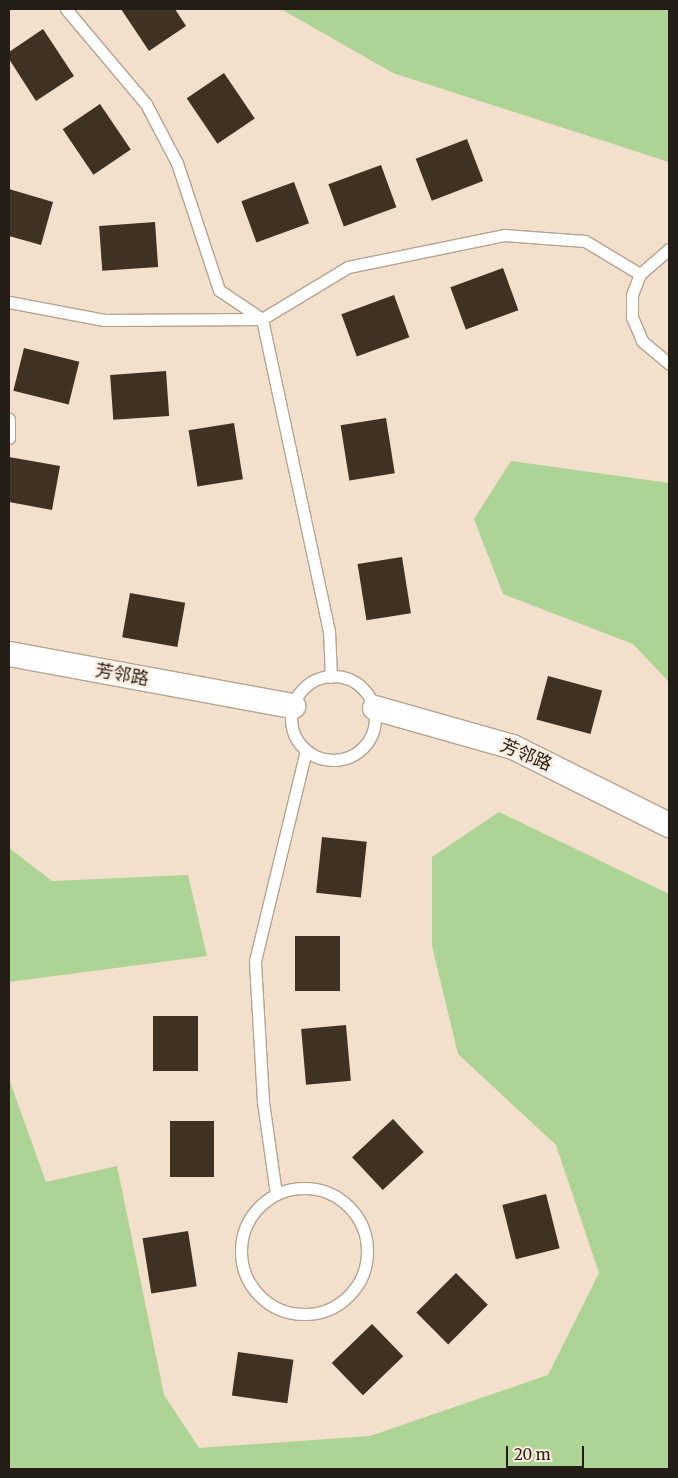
<!DOCTYPE html>
<html>
<head>
<meta charset="utf-8">
<style>
	body { margin:0 }
	#map { position:relative; width:678px; height:1478px; overflow:hidden; background:#f2dfcc; font-family:Merriweather,"Noto Sans SC",serif }
	div>[style] { position:absolute }
	.green>* { inset:0; background:#add494 }
	.building>* { inset:0; background:#403222; transform-origin:0 0 }
	.roads { filter:drop-shadow(1px 0 #b5a391) drop-shadow(-1px 0 #b5a391) drop-shadow(0 1px #b5a391) drop-shadow(0 -1px #b5a391) }
	.service>* { height:11px; margin:-5.5px; padding:0 5.5px; transform-origin:5.5px; border-radius:5.5px; background:#fff }
	.service>.ring { margin:-5.5px; padding:0; box-sizing:content-box; background:none; border:11px solid #fff; border-radius:50% }
	.minor>* { height:24px; margin:-12px; padding:0 12px; transform-origin:12px; border-radius:12px; background:#fff }
	span { translate:-50% -50%; white-space:nowrap; text-align:center; line-height:1.15; -webkit-text-stroke:5px #fdedde; paint-order:stroke }
	.street-label { font-size:18px; color:#241e17 }
	.frame { position:absolute; inset:0; border:10px solid #241e17; pointer-events:none }
	.scale { position:absolute; left:506px; top:1446px; width:78px; height:22px; box-sizing:border-box; border:2px solid #241e17; border-top:0; padding-left:6px; font-size:15px; line-height:18px; white-space:nowrap; color:#241e17; -webkit-text-stroke:4px #fdedde; paint-order:stroke }
</style>
</head>
<body>
<div id="map">
	<div class="green">
		<i style="clip-path:polygon(281px 9px,669px 9px,669px 162px,393px 73px)"></i>
		<i style="clip-path:polygon(511px 461px,669px 483px,669px 682px,633px 644px,503px 594px,474px 519px)"></i>
		<i style="clip-path:polygon(499px 812px,669px 894px,669px 1469px,9px 1469px,9px 1079px,46px 1182px,117px 1166px,164px 1395px,199px 1448px,370px 1436px,548px 1375px,599px 1273px,556px 1145px,458px 1054px,432px 946px,432px 857px)"></i>
		<i style="clip-path:polygon(9px 848px,52px 881px,188px 875px,207px 956px,9px 982px)"></i>
	</div>
	<div class="building">
		<i style="clip-path:polygon(121px 9px,175px 9px,186px 26px,149px 51px)"></i>
		<i style="clip-path:polygon(43px 29px,74px 76px,36px 101px,9px 59px,9px 52px)"></i>
		<i style="left:224px;top:73px;width:55px;height:45px;rotate:56deg"></i>
		<i style="left:100px;top:104px;width:55px;height:45px;rotate:56deg"></i>
		<i style="left:467px;top:139px;width:45px;height:55px;rotate:69deg"></i>
		<i style="left:381px;top:165px;width:45px;height:56px;rotate:70deg"></i>
		<i style="left:294px;top:182px;width:44px;height:56px;rotate:70deg"></i>
		<i style="clip-path:polygon(9px 189px,53px 202px,41px 245px,9px 236px)"></i>
		<i style="left:155px;top:222px;width:45px;height:56px;rotate:86deg"></i>
		<i style="left:503px;top:268px;width:45px;height:56px;rotate:70deg"></i>
		<i style="left:394px;top:295px;width:45px;height:56px;rotate:70deg"></i>
		<i style="left:24px;top:348px;width:57px;height:44px;rotate:14deg"></i>
		<i style="left:166px;top:371px;width:45px;height:56px;rotate:86deg"></i>
		<i style="left:386px;top:418px;width:56px;height:46px;rotate:81deg"></i>
		<i style="left:234px;top:423px;width:57px;height:46px;rotate:81deg"></i>
		<i style="clip-path:polygon(9px 457px,60px 466px,52px 510px,9px 502px)"></i>
		<i style="left:402px;top:557px;width:57px;height:45px;rotate:81deg"></i>
		<i style="left:130px;top:593px;width:56px;height:45px;rotate:10deg"></i>
		<i style="left:548px;top:676px;width:56px;height:45px;rotate:15deg"></i>
		<i style="left:322px;top:837px;width:45px;height:56px;rotate:6deg"></i>
		<i style="left:295px;top:936px;width:45px;height:55px"></i>
		<i style="left:153px;top:1016px;width:45px;height:55px"></i>
		<i style="left:346px;top:1025px;width:56px;height:45px;rotate:85deg"></i>
		<i style="left:393px;top:1119px;width:45px;height:56px;rotate:47deg"></i>
		<i style="left:170px;top:1121px;width:44px;height:56px"></i>
		<i style="left:546px;top:1194px;width:56px;height:45px;rotate:76deg"></i>
		<i style="left:188px;top:1231px;width:56px;height:46px;rotate:81deg"></i>
		<i style="left:456px;top:1273px;width:45px;height:56px;rotate:45deg"></i>
		<i style="left:372px;top:1324px;width:45px;height:56px;rotate:46deg"></i>
		<i style="left:238px;top:1352px;width:56px;height:44px;rotate:8deg"></i>
	</div>
	<div class="roads">
		<div class="service">
			<i style="left:66px;top:9px;width:124px;rotate:49.9deg"></i>
			<i style="left:146px;top:104px;width:67px;rotate:62.3deg"></i>
			<i style="left:177px;top:163px;width:134px;rotate:71.7deg"></i>
			<i style="left:219px;top:290px;width:52px;rotate:34deg"></i>
			<i style="left:262px;top:319px;width:100px;rotate:-31.2deg"></i>
			<i style="left:348px;top:267px;width:159px;rotate:-11.6deg"></i>
			<i style="left:504px;top:235px;width:81px;rotate:4.2deg"></i>
			<i style="left:585px;top:241px;width:64px;rotate:31deg"></i>
			<i style="left:669px;top:249px;width:38px;rotate:139deg"></i>
			<i style="left:640px;top:274px;width:22px;rotate:111deg"></i>
			<i style="left:632px;top:295px;width:22px;rotate:90deg"></i>
			<i style="left:632px;top:317px;width:26px;rotate:67deg"></i>
			<i style="left:642px;top:341px;width:35px;rotate:40deg"></i>
			<i style="left:9px;top:302px;width:97px;rotate:10.7deg"></i>
			<i style="left:104px;top:320px;width:158px;rotate:-0.4deg"></i>
			<i style="left:262px;top:319px;width:319px;rotate:77.9deg"></i>
			<i style="left:329px;top:631px;width:46px;rotate:87.5deg"></i>
			<i style="left:9px;top:419px;width:19px;rotate:90deg"></i>
			<i class="ring" style="left:291px;top:676px;width:73px;height:73px"></i>
			<i class="ring" style="left:241px;top:1188px;width:115px;height:115px"></i>
			<i style="left:276px;top:1194px;width:94px;rotate:-98deg"></i>
			<i style="left:263px;top:1101px;width:140px;rotate:-93.3deg"></i>
			<i style="left:255px;top:961px;width:217px;rotate:-76.4deg"></i>
		</div>
		<div class="minor">
			<i style="left:9px;top:654px;width:289px;rotate:10.4deg"></i>
			<i style="left:375px;top:708px;width:143px;rotate:15.8deg"></i>
			<i style="left:513px;top:747px;width:174px;rotate:26.6deg"></i>
		</div>
	</div>
	<div class="street-label">
		<span style="left:122px;top:675px;rotate:10deg">芳邻路</span>
		<span style="left:526px;top:755px;rotate:23deg">芳邻路</span>
	</div>
	<div class="frame"></div>
	<div class="scale">20 m</div>
</div>
</body>
</html>
